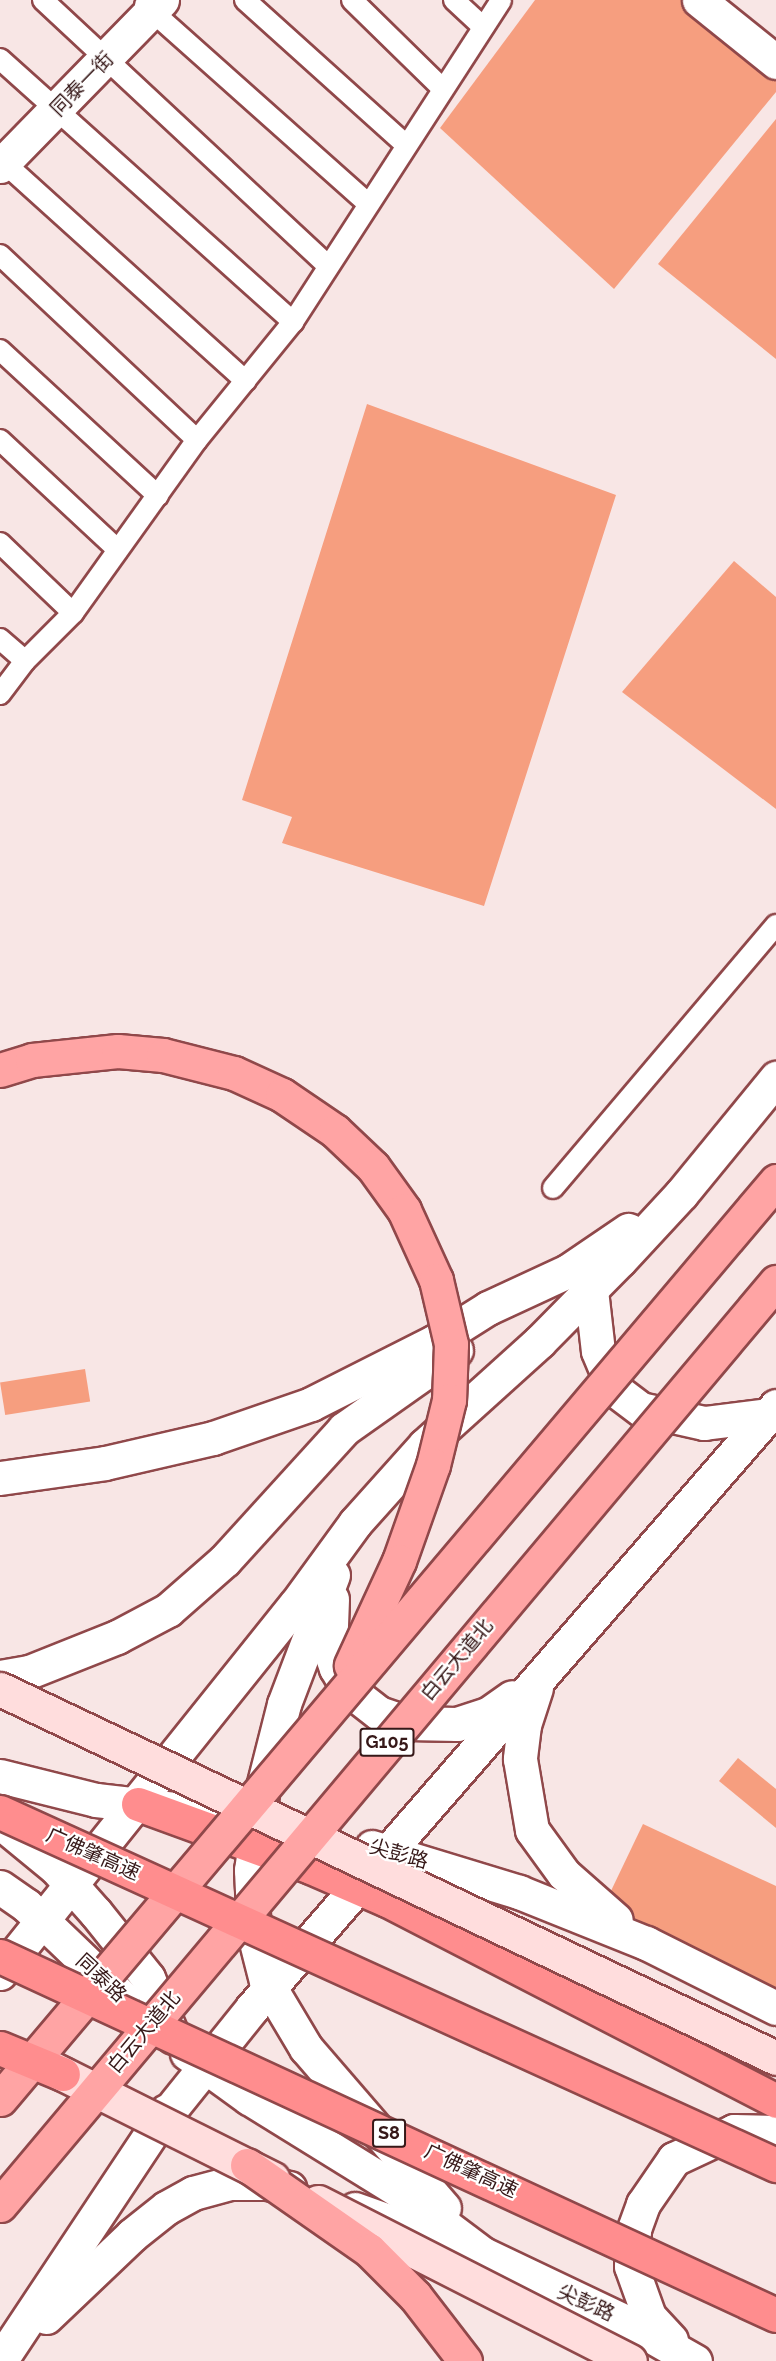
<!DOCTYPE html>
<html>
<head>
<meta charset="utf-8">
<style>
	body { margin:0 }
	#map { position:relative; width:776px; height:2361px; overflow:hidden; background:#f8e6e5; font-family:Raleway,"Noto Sans SC",sans-serif }
	div>[style] { position:absolute }
	.building>* { inset:0; background:#f69e7f; transform-origin:0 0 }
	.roads { filter:drop-shadow(2px 0 #90484a) drop-shadow(-2px 0 #90484a) drop-shadow(0 2px #90484a) drop-shadow(0 -2px #90484a) }
	.service>* { height:20px; margin:-10px; padding:0 10px; transform-origin:10px; border-radius:10px; background:#fff }
	.minor>* { height:33px; margin:-16.5px; padding:0 16.5px; transform-origin:16.5px; border-radius:16.5px; background:#fff }
	.tertiary>* { height:33px; margin:-16.5px; padding:0 16.5px; transform-origin:16.5px; border-radius:16.5px; background:#fff }
	.motorway>* { height:33px; margin:-16.5px; padding:0 16.5px; transform-origin:16.5px; border-radius:16.5px; background:#ff8d8e }
	.bridges { filter:drop-shadow(2px 0 #90484a) drop-shadow(-2px 0 #90484a) drop-shadow(0 2px #90484a) drop-shadow(0 -2px #90484a) }
	.secondary-bridge>* { height:33px; margin:-16.5px; padding:0 16.5px; transform-origin:16.5px; border-radius:16.5px; background:#fdd }
	.trunk-bridge>* { height:33px; margin:-16.5px; padding:0 16.5px; transform-origin:16.5px; border-radius:16.5px; background:#ffa4a4 }
	.motorway-bridge>* { height:33px; margin:-16.5px; padding:0 16.5px; transform-origin:16.5px; border-radius:16.5px; background:#ff8d8e }
	span { translate:-50% -50%; white-space:nowrap; text-align:center; line-height:1.15; -webkit-text-stroke:4.5px #fff; paint-order:stroke }
	.shield-label span { padding:2px 4px; background:#fff; border:2px solid; border-radius:4px; -webkit-text-stroke-width:0 }
	.shield-label { font-size:18px; color:#361818; font-weight:700 }
	.street-label { font-size:20px; color:#361818 }
</style>
</head>
<body>
<div id="map">
	<div class="building">
		<i style="clip-path:polygon(535px 0,687px 0,776px 72px,776px 92px,614px 289px,440px 128px)"></i>
		<i style="clip-path:polygon(776px 119px,776px 359px,658px 264px)"></i>
		<i style="clip-path:polygon(367px 404px,616px 495px,484px 906px,282px 843px,292px 817px,242px 800px)"></i>
		<i style="clip-path:polygon(734px 561px,776px 597px,776px 809px,622px 692px)"></i>
		<i style="left:85px;top:1369px;width:33px;height:86px;rotate:81deg"></i>
		<i style="clip-path:polygon(738px 1758px,776px 1789px,776px 1828px,719px 1781px)"></i>
		<i style="clip-path:polygon(643px 1824px,776px 1886px,776px 2002px,598px 1918px)"></i>
	</div>
	<div class="roads">
		<div class="service">
			<i style="left:43px;top:0;width:388px;rotate:43deg"></i>
			<i style="left:245px;top:0;width:215px;rotate:42deg"></i>
			<i style="left:352px;top:0;width:127px;rotate:44.4deg"></i>
			<i style="left:454px;top:0;width:40px;rotate:43deg"></i>
			<i style="left:145px;top:5px;width:297px;rotate:41.7deg"></i>
			<i style="left:0;top:59px;width:394px;rotate:41.9deg"></i>
			<i style="left:0;top:159px;width:331px;rotate:42.1deg"></i>
			<i style="left:0;top:255px;width:270px;rotate:43.2deg"></i>
			<i style="left:0;top:350px;width:215px;rotate:42.7deg"></i>
			<i style="left:0;top:440px;width:161px;rotate:43deg"></i>
			<i style="left:0;top:543px;width:101px;rotate:43.8deg"></i>
			<i style="left:0;top:639px;width:33px;rotate:41deg"></i>
			<i style="left:0;top:694px;width:41px;rotate:-52.9deg"></i>
			<i style="left:25px;top:661px;width:68px;rotate:-45deg"></i>
			<i style="left:73px;top:613px;width:213px;rotate:-54.4deg"></i>
			<i style="left:197px;top:440px;width:152px;rotate:-50.9deg"></i>
			<i style="left:293px;top:322px;width:383px;rotate:-57.1deg"></i>
			<i style="left:553px;top:1188px;width:345px;rotate:-49.7deg"></i>
		</div>
		<div class="minor">
			<i style="left:699px;top:0;width:99px;rotate:38.8deg"></i>
			<i style="left:0;top:166px;width:232px;rotate:-45.7deg"></i>
		</div>
		<div class="tertiary">
			<i style="left:591px;top:1290px;width:61px;rotate:83.5deg"></i>
			<i style="left:598px;top:1351px;width:41px;rotate:67.2deg"></i>
			<i style="left:614px;top:1389px;width:34px;rotate:37deg"></i>
			<i style="left:641px;top:1409px;width:65px;rotate:12.5deg"></i>
			<i style="left:704px;top:1423px;width:64px;rotate:-7.1deg"></i>
			<i style="left:0;top:1478px;width:106px;rotate:-8.1deg"></i>
			<i style="left:105px;top:1463px;width:111px;rotate:-13deg"></i>
			<i style="left:213px;top:1438px;width:104px;rotate:-19.1deg"></i>
			<i style="left:311px;top:1404px;width:138px;rotate:-26.8deg"></i>
			<i style="left:434px;top:1342px;width:64px;rotate:-32.2deg"></i>
			<i style="left:488px;top:1308px;width:88px;rotate:-24.8deg"></i>
			<i style="left:568px;top:1271px;width:73px;rotate:-34.3deg"></i>
			<i style="left:333px;top:1575px;width:138px;rotate:110.8deg"></i>
			<i style="left:284px;top:1704px;width:86px;rotate:104.2deg"></i>
			<i style="left:263px;top:1787px;width:84px;rotate:98.2deg"></i>
			<i style="left:251px;top:1870px;width:64px;rotate:87.3deg"></i>
			<i style="left:254px;top:1934px;width:49px;rotate:75.7deg"></i>
			<i style="left:266px;top:1981px;width:78px;rotate:59.2deg"></i>
			<i style="left:306px;top:2048px;width:211px;rotate:49.2deg"></i>
			<i style="left:332px;top:1599px;width:52px;rotate:92.2deg"></i>
			<i style="left:330px;top:1651px;width:18px;rotate:71deg"></i>
			<i style="left:336px;top:1668px;width:24px;rotate:60deg"></i>
			<i style="left:348px;top:1689px;width:39px;rotate:38deg"></i>
			<i style="left:379px;top:1713px;width:31px;rotate:19deg"></i>
			<i style="left:408px;top:1723px;width:49px;rotate:1.2deg"></i>
			<i style="left:457px;top:1724px;width:33px;rotate:-18deg"></i>
			<i style="left:488px;top:1714px;width:29px;rotate:-35deg"></i>
			<i style="left:0;top:1677px;width:29px;rotate:-10deg"></i>
			<i style="left:29px;top:1672px;width:95px;rotate:-21.7deg"></i>
			<i style="left:117px;top:1637px;width:58px;rotate:-27.9deg"></i>
			<i style="left:168px;top:1610px;width:76px;rotate:-41.3deg"></i>
			<i style="left:225px;top:1560px;width:177px;rotate:-47.7deg"></i>
			<i style="left:344px;top:1429px;width:137px;rotate:-35.2deg"></i>
			<i style="left:536px;top:1688px;width:39px;rotate:108deg"></i>
			<i style="left:524px;top:1725px;width:34px;rotate:97deg"></i>
			<i style="left:520px;top:1759px;width:72px;rotate:80.4deg"></i>
			<i style="left:532px;top:1830px;width:54px;rotate:54deg"></i>
			<i style="left:564px;top:1874px;width:69px;rotate:41.5deg"></i>
			<i style="left:0;top:1776px;width:99px;rotate:14deg"></i>
			<i style="left:96px;top:1800px;width:169px;rotate:6.5deg"></i>
			<i style="left:0;top:1822px;width:72px;rotate:39.4deg"></i>
			<i style="left:56px;top:1868px;width:60px;rotate:48.4deg"></i>
			<i style="left:96px;top:1913px;width:83px;rotate:51.3deg"></i>
			<i style="left:148px;top:1978px;width:64px;rotate:67deg"></i>
			<i style="left:372px;top:1847px;width:154px;rotate:17deg"></i>
			<i style="left:519px;top:1892px;width:137px;rotate:21.9deg"></i>
			<i style="left:646px;top:1943px;width:145px;rotate:26.6deg"></i>
			<i style="left:0;top:1887px;width:32px;rotate:35deg"></i>
			<i style="left:26px;top:1905px;width:134px;rotate:43.8deg"></i>
			<i style="left:0;top:1973px;width:473px;rotate:-51.3deg"></i>
			<i style="left:296px;top:1604px;width:100px;rotate:-53.9deg"></i>
			<i style="left:355px;top:1523px;width:105px;rotate:-48.1deg"></i>
			<i style="left:425px;top:1445px;width:154px;rotate:-42.1deg"></i>
			<i style="left:539px;top:1342px;width:115px;rotate:-45.4deg"></i>
			<i style="left:620px;top:1260px;width:91px;rotate:-47.2deg"></i>
			<i style="left:682px;top:1193px;width:149px;rotate:-50.7deg"></i>
			<i style="left:187px;top:2053px;width:77px;rotate:36deg"></i>
			<i style="left:249px;top:2098px;width:175px;rotate:31.7deg"></i>
			<i style="left:398px;top:2190px;width:106px;rotate:37deg"></i>
			<i style="left:483px;top:2254px;width:161px;rotate:25.4deg"></i>
			<i style="left:628px;top:2323px;width:77px;rotate:29.6deg"></i>
			<i style="left:154px;top:2130px;width:156px;rotate:-51.2deg"></i>
			<i style="left:252px;top:2008px;width:798px;rotate:-48.96deg"></i>
			<i style="left:355px;top:2209px;width:104px;rotate:19.7deg"></i>
			<i style="left:46px;top:2317px;width:119px;rotate:-43.6deg"></i>
			<i style="left:132px;top:2235px;width:43px;rotate:-38.5deg"></i>
			<i style="left:166px;top:2208px;width:31px;rotate:-29deg"></i>
			<i style="left:193px;top:2193px;width:38px;rotate:-15deg"></i>
			<i style="left:230px;top:2183px;width:37px"></i>
			<i style="left:267px;top:2183px;width:23px;rotate:13deg"></i>
			<i style="left:671px;top:2340px;width:33px;rotate:-133deg"></i>
			<i style="left:649px;top:2316px;width:53px;rotate:-109.8deg"></i>
			<i style="left:631px;top:2266px;width:37px;rotate:-85deg"></i>
			<i style="left:634px;top:2229px;width:27px;rotate:-70deg"></i>
			<i style="left:643px;top:2204px;width:55px;rotate:-55.4deg"></i>
			<i style="left:674px;top:2159px;width:66px;rotate:-25deg"></i>
			<i style="left:734px;top:2131px;width:42px;rotate:1.4deg"></i>
			<i style="left:0;top:2361px;width:300px;rotate:-56.4deg"></i>
		</div>
		<div class="motorway">
			<i style="left:138px;top:1804px;width:184px;rotate:20deg"></i>
			<i style="left:311px;top:1867px;width:83px;rotate:23.5deg"></i>
			<i style="left:387px;top:1900px;width:438px;rotate:27.3deg"></i>
		</div>
	</div>
	<div class="bridges">
		<div class="secondary-bridge">
			<i style="left:0;top:1689px;width:859px;rotate:25.43deg"></i>
			<i style="left:37px;top:2061px;width:263px;rotate:26.5deg"></i>
			<i style="left:318px;top:2202px;width:350px;rotate:27deg"></i>
		</div>
		<div class="trunk-bridge">
			<i style="left:0;top:1070px;width:34px;rotate:-17deg"></i>
			<i style="left:32px;top:1060px;width:86px;rotate:-6deg"></i>
			<i style="left:118px;top:1051px;width:45px;rotate:5.1deg"></i>
			<i style="left:163px;top:1055px;width:73px;rotate:14.2deg"></i>
			<i style="left:234px;top:1073px;width:53px;rotate:24.6deg"></i>
			<i style="left:282px;top:1095px;width:64px;rotate:34.2deg"></i>
			<i style="left:335px;top:1131px;width:52px;rotate:43.5deg"></i>
			<i style="left:373px;top:1167px;width:53px;rotate:54.2deg"></i>
			<i style="left:404px;top:1210px;width:77px;rotate:65.4deg"></i>
			<i style="left:436px;top:1280px;width:66px;rotate:76.8deg"></i>
			<i style="left:451px;top:1344px;width:56px;rotate:92deg"></i>
			<i style="left:449px;top:1400px;width:67px;rotate:103.8deg"></i>
			<i style="left:433px;top:1465px;width:102px;rotate:109.5deg"></i>
			<i style="left:399px;top:1561px;width:115px;rotate:114.8deg"></i>
			<i style="left:0;top:2099px;width:1202px;rotate:-49.79deg"></i>
			<i style="left:247px;top:2165px;width:149px;rotate:34.9deg"></i>
			<i style="left:369px;top:2250px;width:65px;rotate:45deg"></i>
			<i style="left:415px;top:2296px;width:82px;rotate:52.4deg"></i>
			<i style="left:0;top:2205px;width:1206px;rotate:-49.95deg"></i>
		</div>
		<div class="motorway-bridge">
			<i style="left:0;top:1812px;width:853px;rotate:24.46deg"></i>
			<i style="left:0;top:1956px;width:855px;rotate:24.83deg"></i>
			<i style="left:0;top:2048px;width:68px;rotate:22.4deg"></i>
		</div>
	</div>
	<div class="shield-label">
		<span style="left:387px;top:1742px">G105</span>
		<span style="left:389px;top:2133px">S8</span>
	</div>
	<div class="street-label">
		<span style="left:82px;top:84px;rotate:-46deg">同泰一街</span>
		<span style="left:457px;top:1660px;rotate:-50deg">白云大道北</span>
		<span style="left:93px;top:1854px;rotate:24deg">广佛肇高速</span>
		<span style="left:399px;top:1854px;rotate:16deg">尖彭路</span>
		<span style="left:101px;top:1978px;rotate:43deg">同泰路</span>
		<span style="left:144px;top:2032px;rotate:-50deg">白云大道北</span>
		<span style="left:471px;top:2171px;rotate:25deg">广佛肇高速</span>
		<span style="left:586px;top:2303px;rotate:25deg">尖彭路</span>
	</div>
</div>
</body>
</html>
